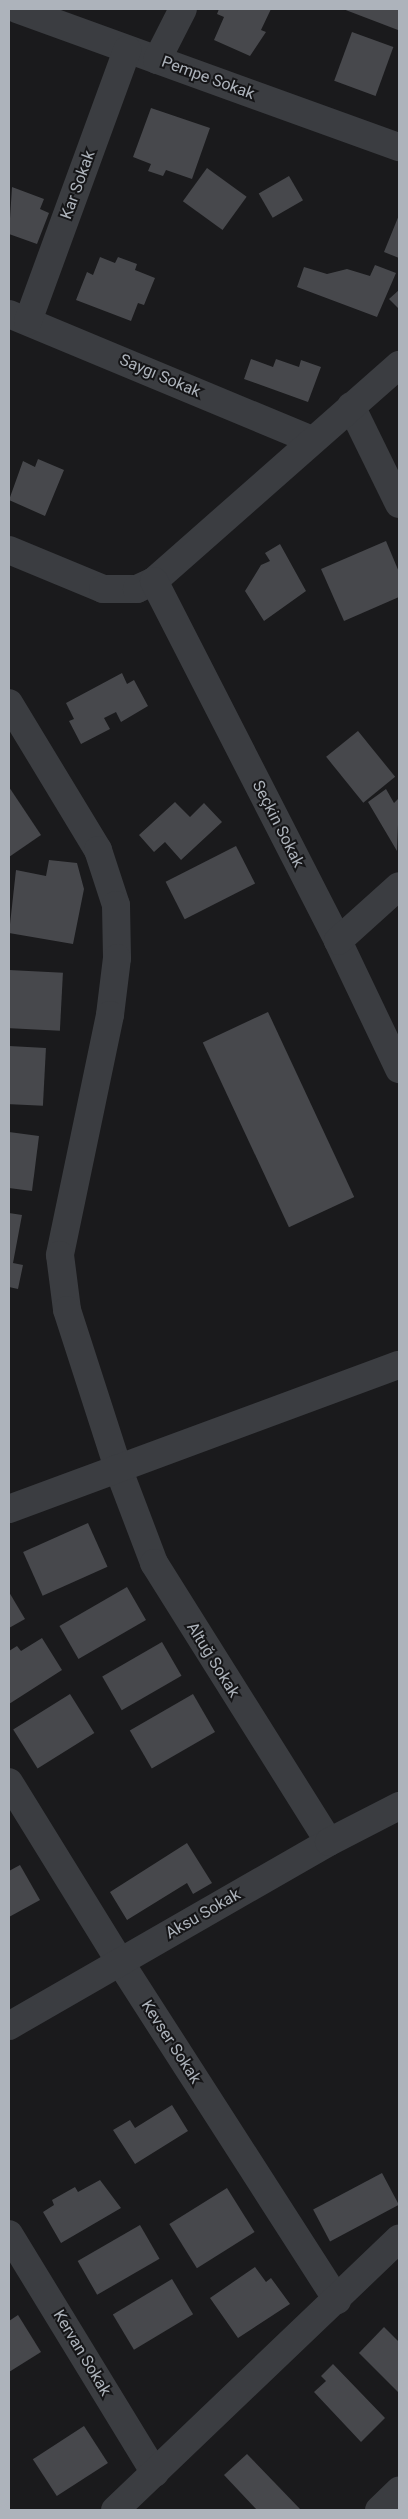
<!DOCTYPE html>
<html>
<head>
<meta charset="utf-8">
<style>
	body { margin:0 }
	#map { position:relative; width:408px; height:2519px; overflow:hidden; background:#1a1a1c; font-family:Roboto,sans-serif }
	div>[style] { position:absolute }
	.building>* { inset:0; background:#47484c; transform-origin:0 0 }
	.minor>* { height:28px; margin:-14px; padding:0 14px; transform-origin:14px; border-radius:14px; background:#3b3d41 }
	span { translate:-50% -50%; white-space:nowrap; text-align:center; line-height:1.15; -webkit-text-stroke:4px #151517; paint-order:stroke }
	.street-label { font-size:16px; color:#adb3bb }
	.frame { position:absolute; inset:0; border:10px solid #adb3bb; pointer-events:none }
</style>
</head>
<body>
<div id="map">
	<div class="building">
		<i style="clip-path:polygon(219px 9px,271px 9px,261px 30px,266px 32px,250px 56px,214px 40px,224px 17px,217px 14px)"></i>
		<i style="clip-path:polygon(343px 9px,399px 9px,399px 27px,398px 30px)"></i>
		<i style="left:352px;top:32px;width:44px;height:52px;rotate:20deg"></i>
		<i style="clip-path:polygon(151px 108px,210px 128px,192px 179px,166px 170px,163px 176px,148px 171px,151px 164px,133px 157px)"></i>
		<i style="left:207px;top:168px;width:49px;height:41px;rotate:36deg"></i>
		<i style="left:289px;top:176px;width:28px;height:35px;rotate:60deg"></i>
		<i style="clip-path:polygon(12px 187px,44px 199px,40px 209px,49px 213px,37px 244px,9px 234px)"></i>
		<i style="clip-path:polygon(399px 215px,399px 258px,384px 252px)"></i>
		<i style="clip-path:polygon(100px 257px,115px 263px,118px 257px,137px 264px,135px 270px,155px 278px,144px 305px,138px 303px,131px 321px,76px 300px,87px 272px,93px 275px)"></i>
		<i style="clip-path:polygon(375px 265px,396px 273px,377px 317px,297px 287px,304px 267px,327px 274px,347px 269px,370px 276px)"></i>
		<i style="clip-path:polygon(399px 290px,399px 309px,389px 299px)"></i>
		<i style="clip-path:polygon(251px 359px,273px 367px,276px 359px,299px 367px,301px 360px,321px 367px,308px 402px,244px 379px)"></i>
		<i style="clip-path:polygon(38px 459px,64px 470px,45px 516px,9px 500px,23px 461px,35px 467px)"></i>
		<i style="clip-path:polygon(386px 541px,399px 572px,399px 597px,344px 621px,321px 569px)"></i>
		<i style="clip-path:polygon(280px 544px,306px 591px,264px 621px,245px 591px,261px 565px,270px 561px,265px 553px)"></i>
		<i style="clip-path:polygon(122px 673px,127px 684px,134px 680px,148px 706px,121px 722px,116px 712px,104px 718px,110px 729px,81px 744px,69px 721px,74px 719px,66px 703px)"></i>
		<i style="left:358px;top:731px;width:59px;height:41px;rotate:51deg"></i>
		<i style="clip-path:polygon(9px 787px,41px 835px,9px 857px)"></i>
		<i style="clip-path:polygon(386px 789px,394px 803px,399px 798px,397px 851px,368px 802px)"></i>
		<i style="clip-path:polygon(175px 802px,190px 817px,204px 803px,222px 822px,181px 860px,165px 842px,154px 852px,139px 835px)"></i>
		<i style="left:236px;top:846px;width:42px;height:79px;rotate:63deg"></i>
		<i style="clip-path:polygon(49px 860px,77px 863px,84px 889px,73px 944px,9px 933px,16px 870px,46px 876px)"></i>
		<i style="left:9px;top:970px;width:54px;height:58px;rotate:3deg"></i>
		<i style="left:268px;top:1012px;width:204px;height:72px;rotate:65deg"></i>
		<i style="left:9px;top:1046px;width:37px;height:58px;rotate:3deg"></i>
		<i style="clip-path:polygon(9px 1132px,39px 1136px,32px 1191px,9px 1188px)"></i>
		<i style="clip-path:polygon(9px 1213px,22px 1215px,13px 1263px,23px 1265px,18px 1289px,9px 1287px)"></i>
		<i style="left:88px;top:1523px;width:48px;height:71px;rotate:66deg"></i>
		<i style="left:127px;top:1587px;width:38px;height:78px;rotate:60deg"></i>
		<i style="clip-path:polygon(9px 1592px,25px 1619px,9px 1628px)"></i>
		<i style="clip-path:polygon(42px 1638px,62px 1670px,9px 1704px,9px 1651px,17px 1646px,21px 1651px)"></i>
		<i style="left:162px;top:1642px;width:39px;height:69px;rotate:60deg"></i>
		<i style="left:70px;top:1694px;width:46px;height:67px;rotate:58deg"></i>
		<i style="left:193px;top:1694px;width:44px;height:73px;rotate:60deg"></i>
		<i style="clip-path:polygon(187px 1843px,212px 1883px,193px 1894px,187px 1883px,127px 1920px,110px 1892px)"></i>
		<i style="clip-path:polygon(20px 1865px,40px 1900px,9px 1917px,9px 1871px)"></i>
		<i style="clip-path:polygon(172px 2105px,188px 2131px,135px 2164px,113px 2130px,130px 2120px,135px 2128px)"></i>
		<i style="left:382px;top:2173px;width:36px;height:78px;rotate:62deg"></i>
		<i style="clip-path:polygon(100px 2180px,121px 2208px,61px 2243px,43px 2212px,54px 2205px,52px 2200px,75px 2187px,78px 2192px)"></i>
		<i style="left:227px;top:2188px;width:52px;height:68px;rotate:58deg"></i>
		<i style="left:140px;top:2225px;width:39px;height:72px;rotate:60deg"></i>
		<i style="clip-path:polygon(255px 2267px,266px 2282px,271px 2278px,290px 2304px,238px 2338px,210px 2298px)"></i>
		<i style="left:172px;top:2279px;width:41px;height:69px;rotate:59deg"></i>
		<i style="clip-path:polygon(18px 2315px,41px 2352px,9px 2372px,9px 2321px)"></i>
		<i style="clip-path:polygon(384px 2327px,399px 2342px,399px 2393px,359px 2353px)"></i>
		<i style="clip-path:polygon(333px 2364px,385px 2418px,361px 2442px,314px 2392px,326px 2381px,321px 2376px)"></i>
		<i style="left:84px;top:2426px;width:44px;height:61px;rotate:57deg"></i>
		<i style="clip-path:polygon(247px 2454px,301px 2510px,257px 2510px,224px 2475px)"></i>
	</div>
	<div class="minor">
		<i style="left:17px;top:9px;width:406px;rotate:19.9deg"></i>
		<i style="left:157px;top:60px;width:57px;rotate:-63deg"></i>
		<i style="left:9px;top:314px;width:328px;rotate:22.6deg"></i>
		<i style="left:28px;top:321px;width:289px;rotate:-69.9deg"></i>
		<i style="left:351px;top:406px;width:109px;rotate:63.9deg"></i>
		<i style="left:9px;top:550px;width:102px;rotate:22.5deg"></i>
		<i style="left:103px;top:589px;width:34px"></i>
		<i style="left:137px;top:589px;width:19px;rotate:-25deg"></i>
		<i style="left:154px;top:581px;width:327px;rotate:-41.4deg"></i>
		<i style="left:154px;top:581px;width:404px;rotate:62.9deg"></i>
		<i style="left:338px;top:941px;width:142px;rotate:64.5deg"></i>
		<i style="left:9px;top:703px;width:172px;rotate:58.8deg"></i>
		<i style="left:98px;top:850px;width:58px;rotate:71.9deg"></i>
		<i style="left:116px;top:905px;width:53px;rotate:88.9deg"></i>
		<i style="left:117px;top:958px;width:57px;rotate:97deg"></i>
		<i style="left:110px;top:1015px;width:245px;rotate:101.8deg"></i>
		<i style="left:60px;top:1255px;width:55px;rotate:82.7deg"></i>
		<i style="left:67px;top:1310px;width:166px;rotate:72.1deg"></i>
		<i style="left:118px;top:1468px;width:102px;rotate:69.2deg"></i>
		<i style="left:154px;top:1563px;width:329px;rotate:57.9deg"></i>
		<i style="left:338px;top:941px;width:82px;rotate:-42deg"></i>
		<i style="left:9px;top:1509px;width:416px;rotate:-20.3deg"></i>
		<i style="left:9px;top:1782px;width:211px;rotate:58.3deg"></i>
		<i style="left:120px;top:1962px;width:402px;rotate:57.3deg"></i>
		<i style="left:9px;top:2026px;width:369px;rotate:-29.9deg"></i>
		<i style="left:329px;top:1842px;width:79px;rotate:-27.2deg"></i>
		<i style="left:9px;top:2234px;width:280px;rotate:58.6deg"></i>
		<i style="left:115px;top:2510px;width:393px;rotate:-43.7deg"></i>
		<i style="left:379px;top:2510px;width:28px;rotate:-44deg"></i>
	</div>
	<div class="street-label">
		<span style="left:208px;top:78px;rotate:20deg">Pempe Sokak</span>
		<span style="left:78px;top:185px;rotate:-70deg">Kar Sokak</span>
		<span style="left:160px;top:376px;rotate:23deg">Saygı Sokak</span>
		<span style="left:278px;top:824px;rotate:63deg">Seçkin Sokak</span>
		<span style="left:213px;top:1660px;rotate:58deg">Altuğ Sokak</span>
		<span style="left:203px;top:1914px;rotate:-30deg">Aksu Sokak</span>
		<span style="left:171px;top:2042px;rotate:57deg">Kevser Sokak</span>
		<span style="left:82px;top:2353px;rotate:59deg">Kervan Sokak</span>
	</div>
	<div class="frame"></div>
</div>
</body>
</html>
